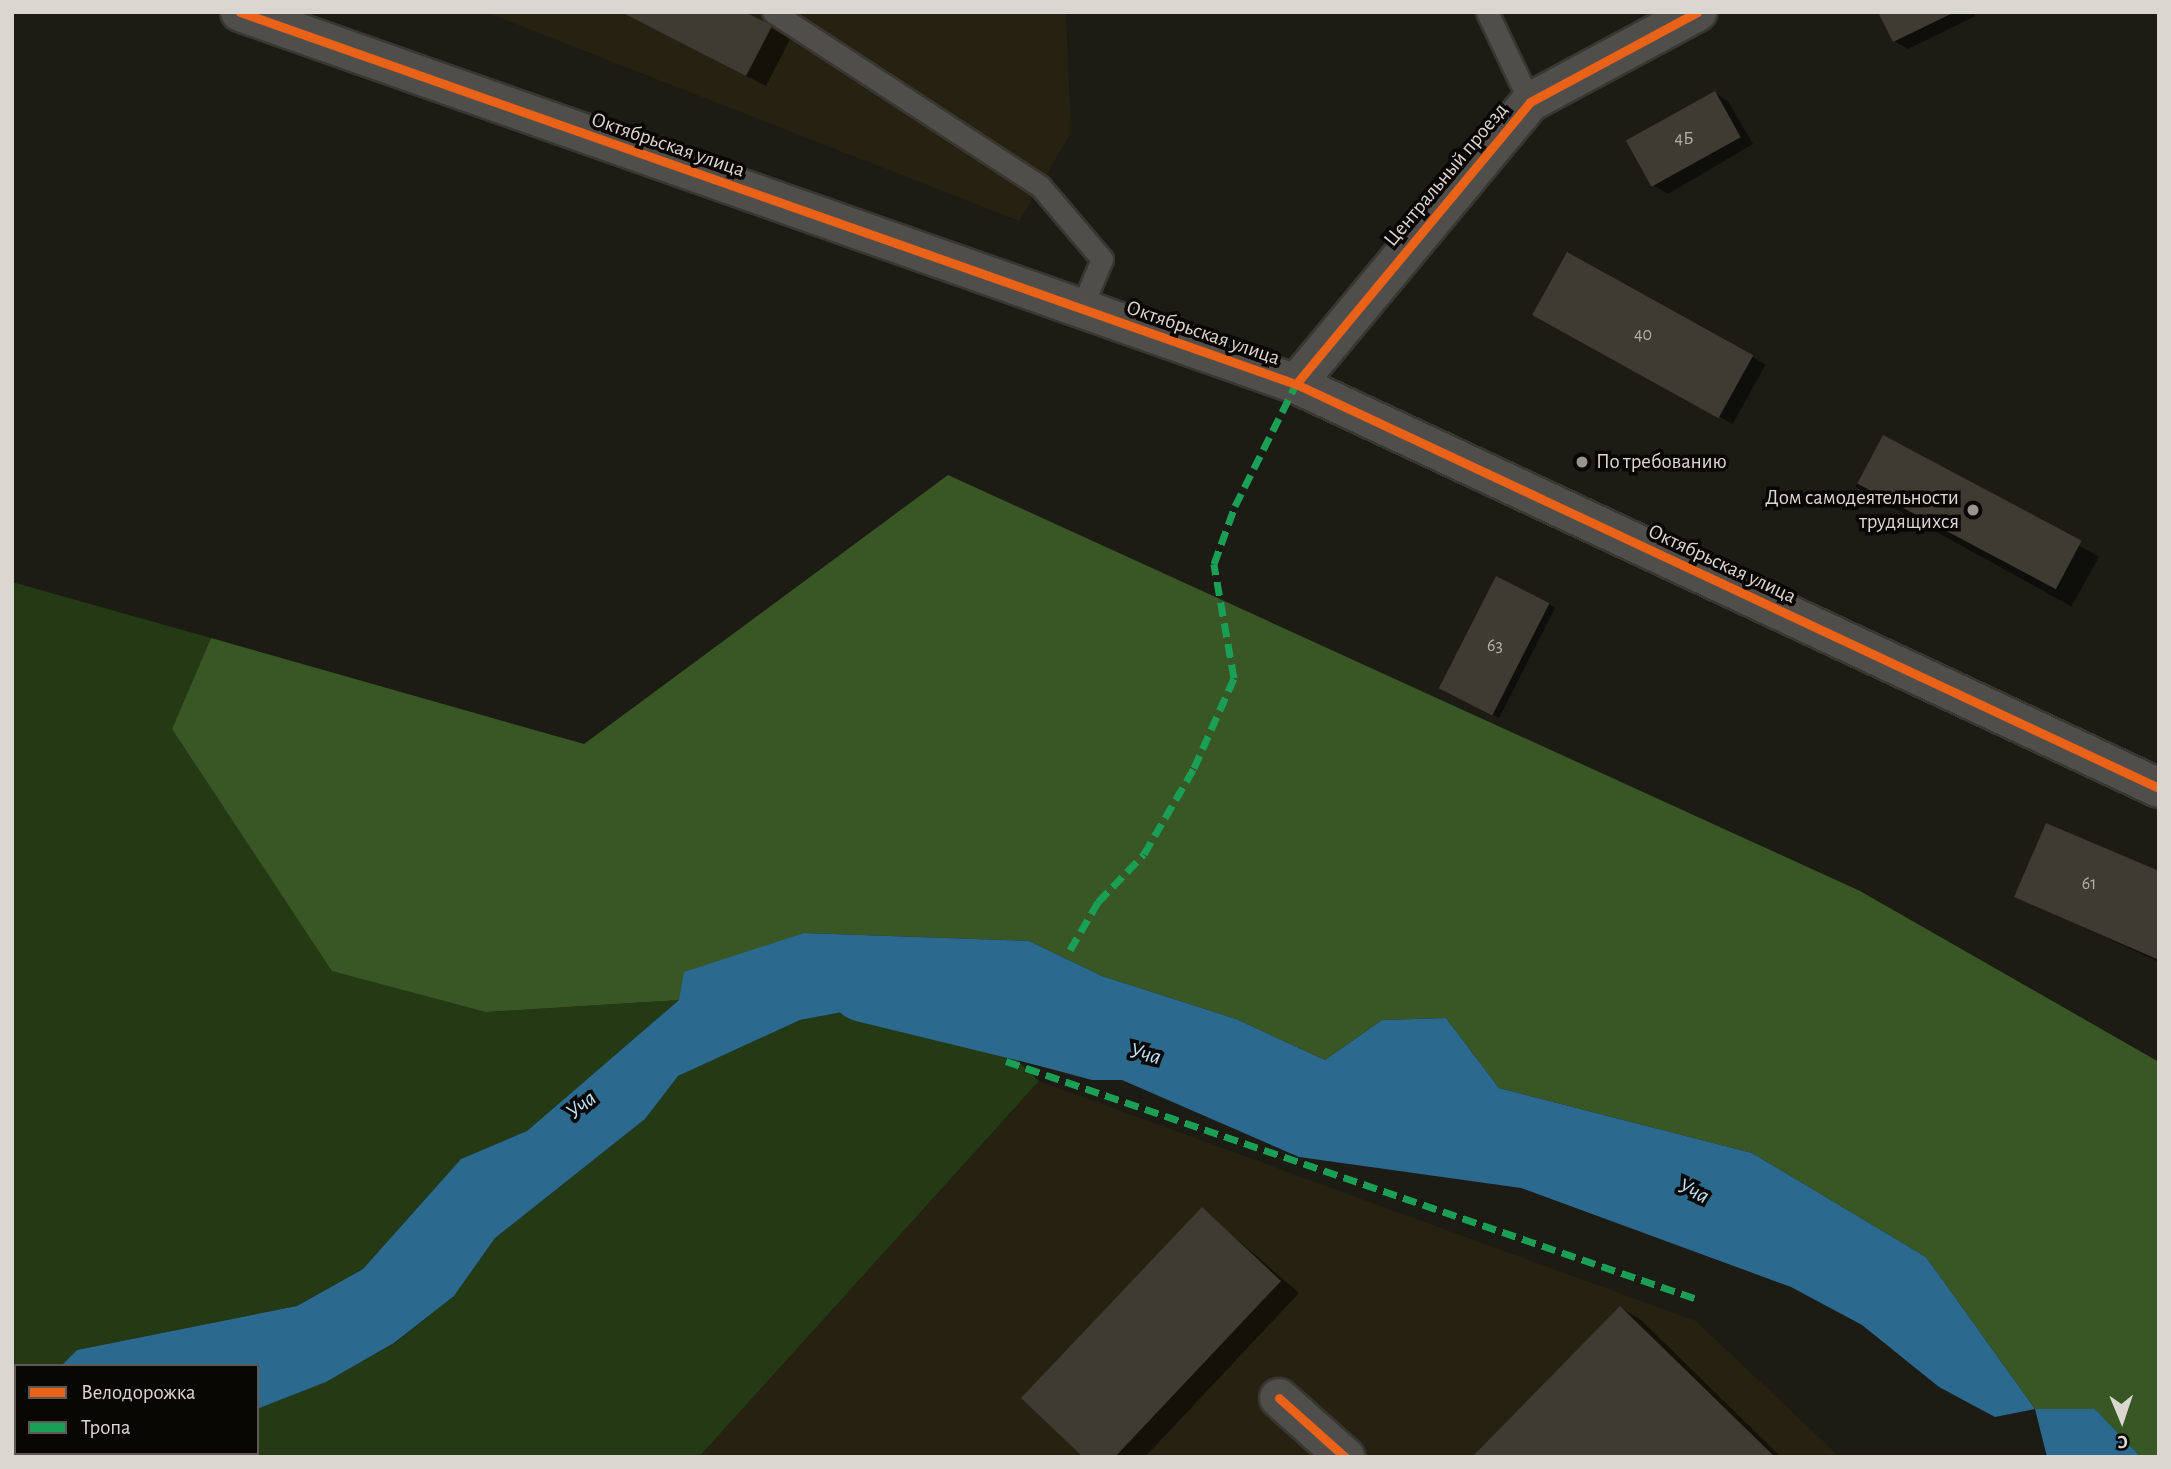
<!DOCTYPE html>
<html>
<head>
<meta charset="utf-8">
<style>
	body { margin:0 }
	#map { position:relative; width:2171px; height:1469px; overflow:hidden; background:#1c1b14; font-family:"Alegreya Sans",sans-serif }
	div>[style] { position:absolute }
	.built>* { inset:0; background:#262111 }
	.green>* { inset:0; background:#243a14 }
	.forest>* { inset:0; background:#385724 }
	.water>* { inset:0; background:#2b698f }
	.shadow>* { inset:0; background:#0007; transform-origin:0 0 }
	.river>* { height:70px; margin:-35px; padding:0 35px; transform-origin:35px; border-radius:35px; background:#2b698f }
	.building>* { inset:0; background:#3e3b32; transform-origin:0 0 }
	.roads { filter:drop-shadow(2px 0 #383732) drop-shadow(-2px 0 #383732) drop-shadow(0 2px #383732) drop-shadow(0 -2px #383732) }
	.lane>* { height:21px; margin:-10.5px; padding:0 10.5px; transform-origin:10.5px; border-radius:10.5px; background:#504e4a }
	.street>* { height:38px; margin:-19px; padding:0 19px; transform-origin:19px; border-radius:19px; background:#504e4a }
	.secondary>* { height:38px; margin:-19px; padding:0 19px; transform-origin:19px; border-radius:19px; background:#504e4a }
	.quiet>* { height:7px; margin-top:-3.5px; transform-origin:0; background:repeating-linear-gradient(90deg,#1a9f57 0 14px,transparent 0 21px) }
	.cycleway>* { height:9px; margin:-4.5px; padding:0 4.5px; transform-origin:4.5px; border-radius:4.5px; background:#ea6118 }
	.dots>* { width:19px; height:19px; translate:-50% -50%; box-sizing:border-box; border:4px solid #090704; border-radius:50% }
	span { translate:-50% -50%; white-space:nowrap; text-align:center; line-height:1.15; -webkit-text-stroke:7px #090704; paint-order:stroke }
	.number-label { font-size:18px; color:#b3b0a8 }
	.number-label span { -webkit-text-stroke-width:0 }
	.street-label { font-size:21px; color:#dad7d0 }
	.poi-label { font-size:21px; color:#dad7d0 }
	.left { translate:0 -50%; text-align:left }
	.right { translate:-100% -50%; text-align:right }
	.water-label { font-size:23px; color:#bfe2fa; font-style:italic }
	.frame { position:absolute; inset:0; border:14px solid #dad7d0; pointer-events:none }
	.legend { position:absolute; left:14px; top:1364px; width:245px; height:91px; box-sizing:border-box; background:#090704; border:2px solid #5d5a56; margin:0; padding:9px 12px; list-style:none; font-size:21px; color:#dad7d0 }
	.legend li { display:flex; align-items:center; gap:14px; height:35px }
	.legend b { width:35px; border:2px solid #5d5a56 }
	.north { position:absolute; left:2087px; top:1385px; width:70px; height:70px; -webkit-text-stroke:5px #090704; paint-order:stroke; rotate:178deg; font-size:19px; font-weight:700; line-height:28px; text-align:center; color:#dad7d0 }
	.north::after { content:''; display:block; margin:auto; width:24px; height:32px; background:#dad7d0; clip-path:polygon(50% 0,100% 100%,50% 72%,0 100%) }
</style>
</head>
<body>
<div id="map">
	<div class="built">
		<i style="clip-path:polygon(485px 12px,1066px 12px,1071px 133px,1019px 221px)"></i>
		<i style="clip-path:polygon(1039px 1081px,1696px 1321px,1840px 1457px,699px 1457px)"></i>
	</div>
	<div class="green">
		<i style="clip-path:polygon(12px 582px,211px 638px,172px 729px,486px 1012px,679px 1000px,527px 1131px,461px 1159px,363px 1269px,297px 1306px,77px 1350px,61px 1366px,16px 1366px,12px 1414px)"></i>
		<i style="clip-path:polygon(853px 1010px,966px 1010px,1039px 1081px,699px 1457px,56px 1457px,257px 1453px,257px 1409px,326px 1382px,395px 1343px,454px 1296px,495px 1238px,645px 1119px,678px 1076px,800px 1020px)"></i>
	</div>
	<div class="forest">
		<i style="clip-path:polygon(948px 475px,1860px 891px,2159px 1062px,2159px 1457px,2141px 1457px,2095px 1409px,2035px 1409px,1926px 1257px,1752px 1153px,1499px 1088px,1446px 1018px,1382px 1020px,1325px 1060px,1236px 1019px,1102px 976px,1029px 941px,804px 933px,679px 1000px,486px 1012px,332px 971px,172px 729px,211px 638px,584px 744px)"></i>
	</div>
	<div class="water">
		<i style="clip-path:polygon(804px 933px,1029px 941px,1102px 976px,1236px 1019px,1325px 1060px,1382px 1020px,1446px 1018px,1499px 1088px,1752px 1153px,1926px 1257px,2035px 1409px,2095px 1409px,2141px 1457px,2047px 1457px,2035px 1409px,1995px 1417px,1939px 1387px,1862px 1325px,1791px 1287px,1521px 1188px,1299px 1157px,1122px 1080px,1092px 1080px,1025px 1062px,966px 1010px,853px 1010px,800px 1020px,678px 1076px,645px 1119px,495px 1238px,454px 1296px,394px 1343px,326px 1382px,257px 1409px,257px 1366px,61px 1366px,77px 1350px,297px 1306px,363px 1269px,461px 1159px,527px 1131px,679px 1000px,684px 972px)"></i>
	</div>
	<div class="shadow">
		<i style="clip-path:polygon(1880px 12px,1973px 12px,1975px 16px,1908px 49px,1894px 41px)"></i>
		<i style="clip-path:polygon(634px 18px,771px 28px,790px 39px,766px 86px)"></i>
		<i style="clip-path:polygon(1715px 93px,1728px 101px,1753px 144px,1668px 194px,1655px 186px,1630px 143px)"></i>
		<i style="left:1568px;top:255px;width:226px;height:68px;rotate:29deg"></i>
		<i style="left:1883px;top:437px;width:247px;height:57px;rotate:29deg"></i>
		<i style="clip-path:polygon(1549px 604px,1555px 608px,1499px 718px,1441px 688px)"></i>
		<i style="clip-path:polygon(2159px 873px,2159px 962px,2016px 896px)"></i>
		<i style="clip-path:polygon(1202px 1209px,1299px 1293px,1145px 1457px,1085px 1457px)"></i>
		<i style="clip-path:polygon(1621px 1308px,1640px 1319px,1781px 1457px,1475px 1457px)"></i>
	</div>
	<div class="river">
		<i style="left:864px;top:987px;width:203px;rotate:13.7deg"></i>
	</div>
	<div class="building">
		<i style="clip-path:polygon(621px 12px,745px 12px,772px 26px,746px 76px)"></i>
		<i style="clip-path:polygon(1878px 12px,1955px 12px,1893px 42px)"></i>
		<i style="left:1715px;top:91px;width:53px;height:102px;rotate:61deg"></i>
		<i style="left:1567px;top:252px;width:213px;height:72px;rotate:29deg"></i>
		<i style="left:1883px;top:435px;width:225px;height:55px;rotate:28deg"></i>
		<i style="left:1496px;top:576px;width:60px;height:126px;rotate:27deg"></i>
		<i style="clip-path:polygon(2046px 823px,2159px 871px,2159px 960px,2014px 897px)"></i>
		<i style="clip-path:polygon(1202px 1207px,1281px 1281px,1115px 1457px,1083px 1457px,1021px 1398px)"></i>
		<i style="clip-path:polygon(1620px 1306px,1775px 1457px,1472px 1457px)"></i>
	</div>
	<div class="roads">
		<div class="lane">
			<i style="left:773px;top:12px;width:319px;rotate:33.1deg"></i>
			<i style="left:1040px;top:186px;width:96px;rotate:49.7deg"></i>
			<i style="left:1102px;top:259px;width:54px;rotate:112.8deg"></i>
			<i style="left:1487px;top:12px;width:100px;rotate:64.5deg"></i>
		</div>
		<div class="street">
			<i style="left:1296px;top:384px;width:366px;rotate:-50.3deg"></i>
			<i style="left:1530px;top:102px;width:190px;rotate:-28.3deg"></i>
			<i style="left:1279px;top:1398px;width:89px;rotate:41.8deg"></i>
		</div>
		<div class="secondary">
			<i style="left:240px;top:12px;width:1120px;rotate:19.41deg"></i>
			<i style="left:1296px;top:384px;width:953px;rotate:25.09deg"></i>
		</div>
	</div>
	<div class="quiet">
		<i style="left:1070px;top:950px;width:56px;rotate:-59.7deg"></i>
		<i style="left:1098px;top:902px;width:66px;rotate:-46.2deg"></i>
		<i style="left:1144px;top:854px;width:99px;rotate:-59.8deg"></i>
		<i style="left:1194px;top:768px;width:98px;rotate:-66deg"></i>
		<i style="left:1234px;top:678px;width:116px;rotate:-100deg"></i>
		<i style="left:1214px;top:564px;width:62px;rotate:-70.1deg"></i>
		<i style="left:1235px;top:506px;width:136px;rotate:-63.4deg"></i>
		<i style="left:1006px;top:1061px;width:734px;rotate:19deg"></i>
	</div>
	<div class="cycleway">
		<i style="left:240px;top:12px;width:1120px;rotate:19.41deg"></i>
		<i style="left:1296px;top:384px;width:953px;rotate:25.09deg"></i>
		<i style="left:1296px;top:384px;width:366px;rotate:-50.3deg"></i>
		<i style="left:1530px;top:102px;width:190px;rotate:-28.3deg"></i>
		<i style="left:1279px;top:1398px;width:89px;rotate:41.8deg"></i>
	</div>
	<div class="dots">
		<i style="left:1582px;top:462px;background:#98958e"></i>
		<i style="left:1973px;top:510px;background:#98958e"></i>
	</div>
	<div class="number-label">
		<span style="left:1684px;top:139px">4Б</span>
		<span style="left:1643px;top:335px">40</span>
		<span style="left:1495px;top:646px">63</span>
		<span style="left:2089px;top:884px">61</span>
	</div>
	<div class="street-label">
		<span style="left:668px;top:145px;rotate:19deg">Октябрьская улица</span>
		<span style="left:1446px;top:175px;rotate:-50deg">Центральный проезд</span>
		<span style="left:1203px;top:333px;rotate:19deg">Октябрьская улица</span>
		<span style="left:1722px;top:564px;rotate:25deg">Октябрьская улица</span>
	</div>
	<div class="poi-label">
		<span class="left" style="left:1596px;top:462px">По требованию</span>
		<span class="right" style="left:1959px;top:510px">Дом самодеятельности<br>трудящихся</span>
	</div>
	<div class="water-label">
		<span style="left:1145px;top:1055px;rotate:14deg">Уча</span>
		<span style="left:582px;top:1106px;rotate:-39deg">Уча</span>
		<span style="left:1693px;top:1192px;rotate:25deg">Уча</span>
	</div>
	<div class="frame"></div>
	<ul class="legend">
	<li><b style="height:9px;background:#ea6118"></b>Велодорожка</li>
	<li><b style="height:9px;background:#1a9f57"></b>Тропа</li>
	</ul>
	<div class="north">С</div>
</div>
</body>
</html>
